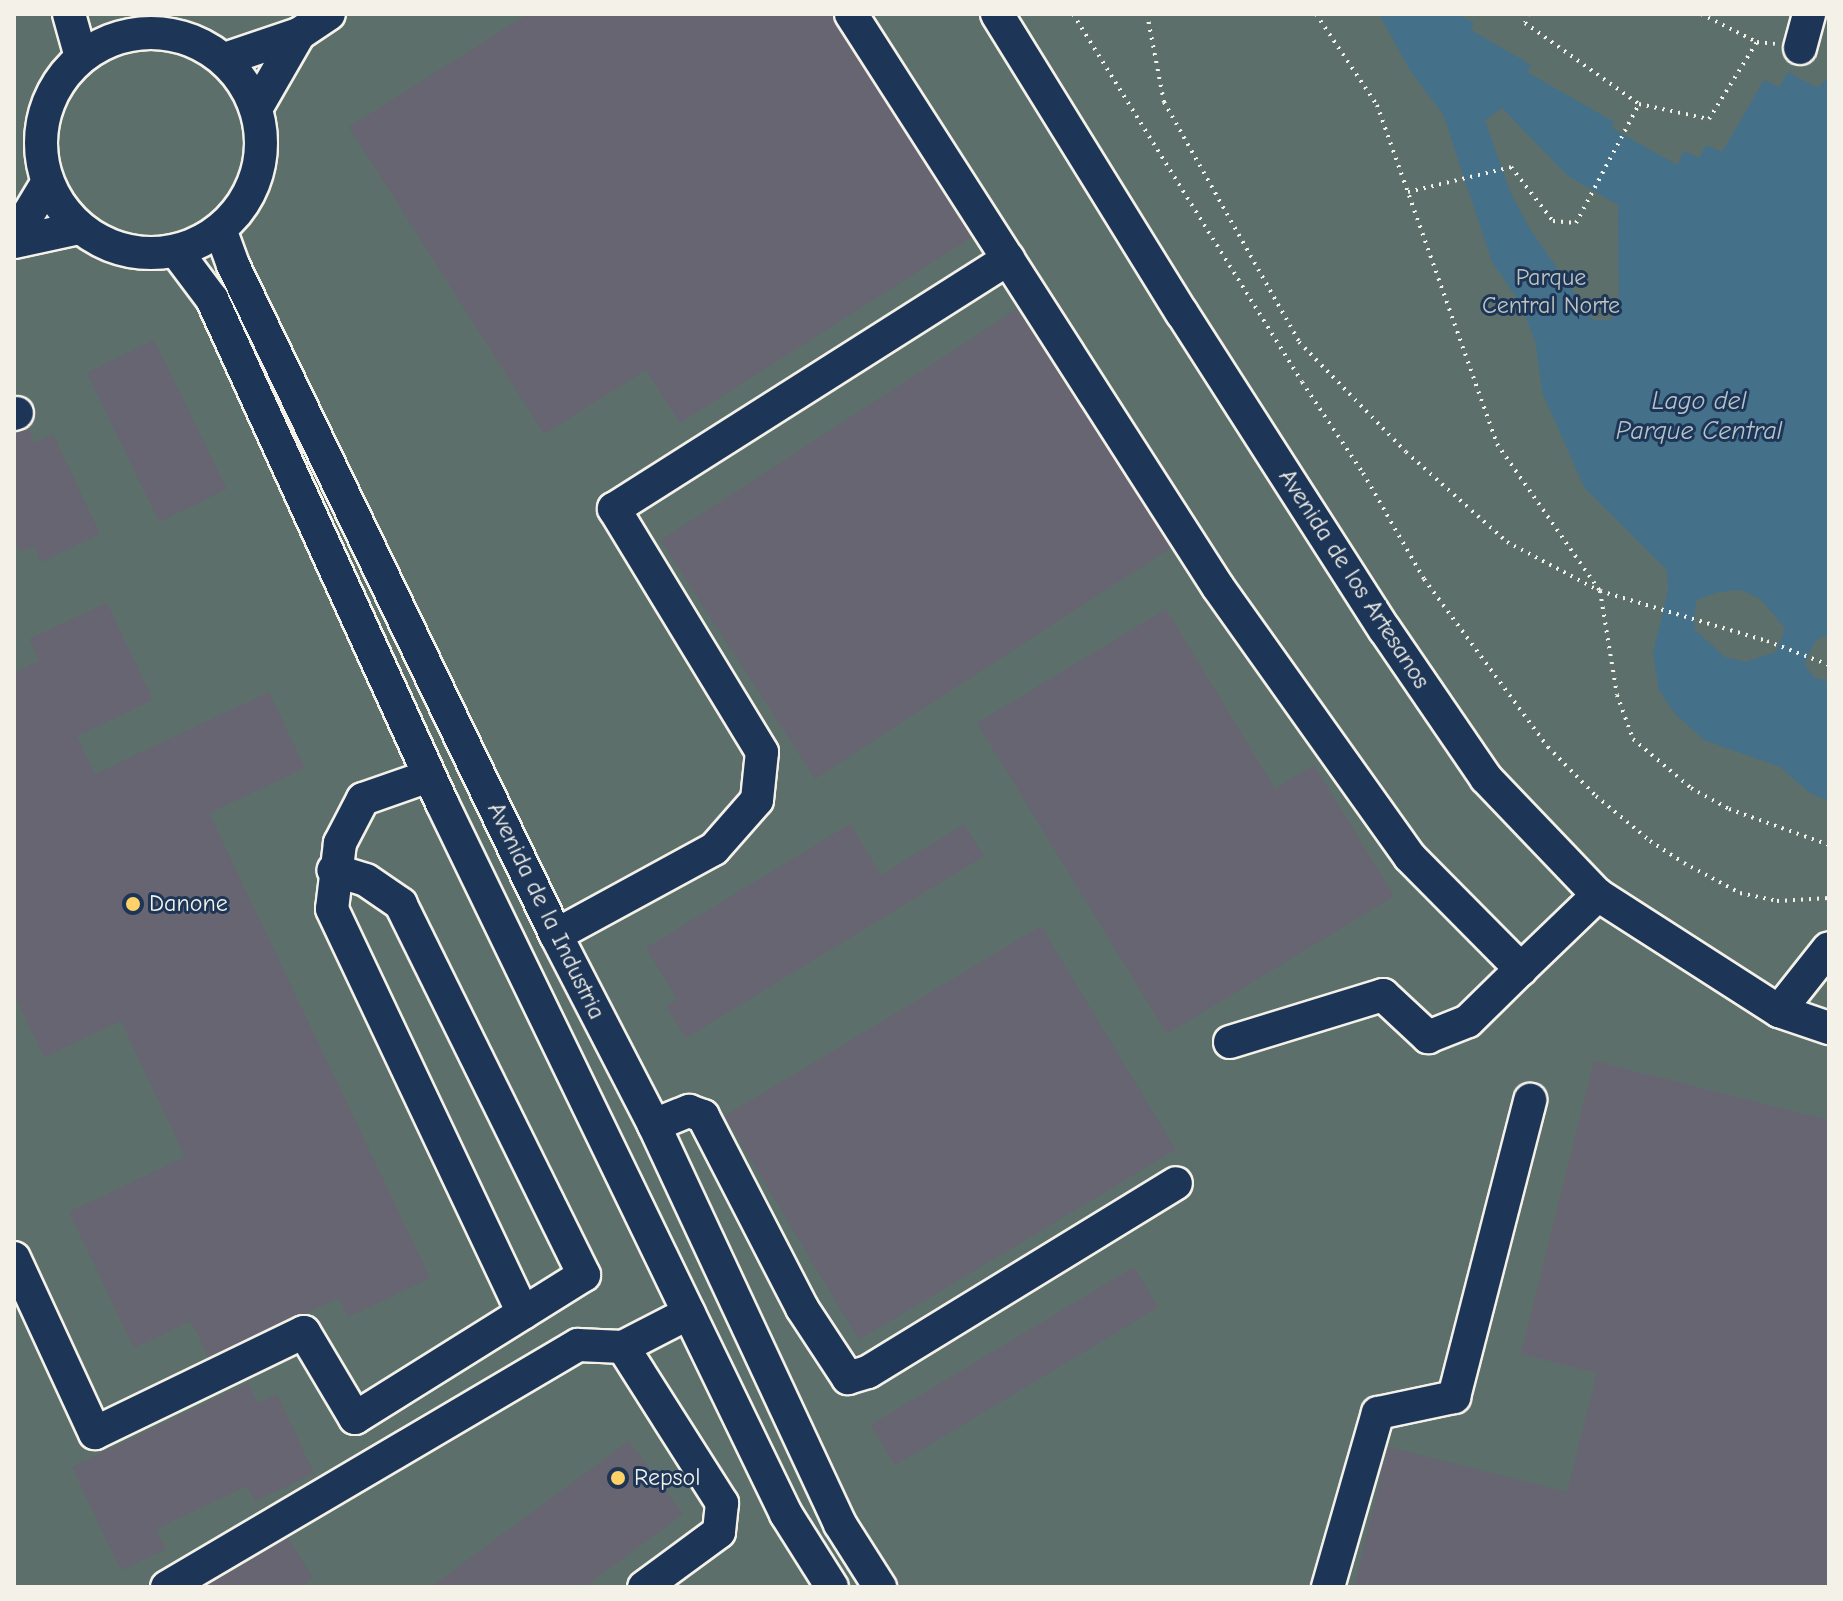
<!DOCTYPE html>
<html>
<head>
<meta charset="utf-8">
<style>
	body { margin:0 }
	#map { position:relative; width:1843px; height:1601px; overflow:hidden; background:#1d3557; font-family:"Comic Neue",sans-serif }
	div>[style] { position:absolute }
	.green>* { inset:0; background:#5c6f6b; transform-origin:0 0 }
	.water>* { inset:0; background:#44708a }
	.building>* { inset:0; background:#686572; transform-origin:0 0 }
	.path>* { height:4px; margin-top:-2px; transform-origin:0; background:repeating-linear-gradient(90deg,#f4f1e8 0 2px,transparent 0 8px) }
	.roads { filter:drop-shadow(2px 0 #f4f1e8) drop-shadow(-2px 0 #f4f1e8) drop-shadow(0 2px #f4f1e8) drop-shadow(0 -2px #f4f1e8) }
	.minor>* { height:32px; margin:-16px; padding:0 16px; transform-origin:16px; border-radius:16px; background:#1d3557 }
	.minor>.ring { margin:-16px; padding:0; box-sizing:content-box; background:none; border:32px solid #1d3557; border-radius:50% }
	.dots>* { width:22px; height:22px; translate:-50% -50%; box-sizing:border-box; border:4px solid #1d3557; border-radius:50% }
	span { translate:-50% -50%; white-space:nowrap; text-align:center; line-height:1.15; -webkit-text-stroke:6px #1d3557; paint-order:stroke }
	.park-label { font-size:24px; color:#bfc4bc }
	.street-label { font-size:24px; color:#f4f1e8 }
	.poi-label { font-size:24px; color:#f4f1e8 }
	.left { translate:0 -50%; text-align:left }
	.water-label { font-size:26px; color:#b6c4c7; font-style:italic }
	.frame { position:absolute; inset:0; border:16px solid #f4f1e8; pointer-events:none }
</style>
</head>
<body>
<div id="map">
	<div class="green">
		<i style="left:14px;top:14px;width:1815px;height:1573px"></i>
	</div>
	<div class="water">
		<i style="clip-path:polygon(evenodd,1379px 14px,1458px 14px,1474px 23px,1471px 30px,1531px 65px,1527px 72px,1614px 122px,1612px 128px,1677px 165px,1684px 151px,1699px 158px,1706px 145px,1722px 152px,1764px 80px,1779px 87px,1788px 72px,1818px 88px,1829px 76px,1829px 637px,1821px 637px,1814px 643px,1805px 664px,1813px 677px,1829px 682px,1829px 801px,1810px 793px,1780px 767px,1704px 740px,1675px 714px,1659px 690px,1653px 653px,1668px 590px,1667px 570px,1584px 487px,1542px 392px,1536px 344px,1521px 304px,1492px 262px,1443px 114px,1411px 72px,1379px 14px,1502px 108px,1568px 176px,1618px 205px,1619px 313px,1608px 320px,1593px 320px,1530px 229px,1511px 194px,1485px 120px,1502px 108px,1379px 14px,1741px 590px,1760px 599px,1785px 628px,1776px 652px,1745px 662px,1725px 657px,1694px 629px,1696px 600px,1719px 592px,1741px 590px)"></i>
	</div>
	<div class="building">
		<i style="clip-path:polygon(528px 14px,831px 14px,972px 237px,680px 423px,646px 370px,544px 434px,349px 127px)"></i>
		<i style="left:1017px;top:309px;width:284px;height:425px;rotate:57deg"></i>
		<i style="left:154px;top:340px;width:166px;height:75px;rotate:64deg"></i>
		<i style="clip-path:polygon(28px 428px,34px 443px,53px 434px,100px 534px,41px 562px,34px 546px,20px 552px,14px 540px,14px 434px)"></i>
		<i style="clip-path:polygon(107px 603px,153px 700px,77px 736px,95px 774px,269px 692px,305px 768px,209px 813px,430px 1278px,348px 1317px,339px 1298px,208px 1357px,191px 1321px,134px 1348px,69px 1212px,185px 1157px,121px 1021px,44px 1057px,14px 994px,14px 673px,39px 661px,29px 639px)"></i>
		<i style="clip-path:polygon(1166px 609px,1275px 789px,1314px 765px,1394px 896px,1167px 1034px,977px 723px)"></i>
		<i style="clip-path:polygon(850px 824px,881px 875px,964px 824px,984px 856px,686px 1038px,666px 1006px,677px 999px,646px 948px)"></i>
		<i style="left:1041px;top:926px;width:261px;height:369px;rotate:59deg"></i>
		<i style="clip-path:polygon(1594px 1061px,1829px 1120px,1829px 1587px,1354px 1587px,1388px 1447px,1567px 1492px,1597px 1373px,1521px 1354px)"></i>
		<i style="left:1134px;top:1267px;width:47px;height:307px;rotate:59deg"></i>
		<i style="clip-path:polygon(248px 1383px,258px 1403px,277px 1394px,314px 1473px,255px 1501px,247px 1486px,156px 1529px,166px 1549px,121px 1570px,72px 1467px)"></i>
		<i style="clip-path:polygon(629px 1441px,683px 1514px,584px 1587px,431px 1587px)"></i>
		<i style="clip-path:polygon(288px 1538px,313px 1578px,299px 1587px,204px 1587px)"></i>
	</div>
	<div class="path">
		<i style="left:1073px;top:14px;width:433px;rotate:58.1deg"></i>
		<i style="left:1302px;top:382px;width:110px;rotate:56.2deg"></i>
		<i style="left:1363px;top:473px;width:122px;rotate:60.1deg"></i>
		<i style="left:1424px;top:579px;width:209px;rotate:53.6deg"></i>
		<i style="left:1548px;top:747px;width:69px;rotate:45.6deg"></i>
		<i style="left:1596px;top:796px;width:70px;rotate:39.8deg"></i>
		<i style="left:1650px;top:841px;width:40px;rotate:32.9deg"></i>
		<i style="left:1684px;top:863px;width:64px;rotate:28.2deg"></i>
		<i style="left:1740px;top:893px;width:38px;rotate:12deg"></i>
		<i style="left:1777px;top:901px;width:52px;rotate:-3.3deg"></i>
		<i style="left:1147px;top:14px;width:90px;rotate:79.1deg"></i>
		<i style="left:1164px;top:102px;width:275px;rotate:60.6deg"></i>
		<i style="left:1299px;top:342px;width:153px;rotate:45.8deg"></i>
		<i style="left:1406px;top:452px;width:135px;rotate:41.7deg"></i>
		<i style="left:1507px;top:542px;width:105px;rotate:27.8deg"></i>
		<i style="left:1600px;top:591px;width:174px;rotate:16.7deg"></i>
		<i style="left:1767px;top:641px;width:66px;rotate:21.2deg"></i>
		<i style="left:1316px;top:14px;width:110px;rotate:56.2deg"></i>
		<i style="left:1377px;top:105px;width:360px;rotate:70.5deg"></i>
		<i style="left:1497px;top:444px;width:179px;rotate:55deg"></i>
		<i style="left:1600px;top:591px;width:105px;rotate:80.7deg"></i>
		<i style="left:1617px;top:695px;width:47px;rotate:70deg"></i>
		<i style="left:1633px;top:739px;width:76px;rotate:40.2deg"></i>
		<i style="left:1691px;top:788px;width:43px;rotate:28.9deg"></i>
		<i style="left:1729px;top:809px;width:106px;rotate:19.8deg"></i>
		<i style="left:1528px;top:14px;width:9px;rotate:108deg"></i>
		<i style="left:1525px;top:23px;width:140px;rotate:35.4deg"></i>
		<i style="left:1639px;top:104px;width:72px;rotate:12.1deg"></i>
		<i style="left:1709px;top:119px;width:91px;rotate:-58.1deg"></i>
		<i style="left:1757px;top:42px;width:18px;rotate:6deg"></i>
		<i style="left:1701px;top:14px;width:63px;rotate:26.6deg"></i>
		<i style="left:1408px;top:192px;width:106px;rotate:-13.6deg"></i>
		<i style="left:1511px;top:167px;width:68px;rotate:52.1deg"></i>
		<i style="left:1553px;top:221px;width:23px;rotate:5deg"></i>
		<i style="left:1576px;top:223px;width:135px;rotate:-62.1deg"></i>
	</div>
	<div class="roads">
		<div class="minor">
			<i style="left:69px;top:14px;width:45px;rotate:74.4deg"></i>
			<i style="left:851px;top:14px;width:680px;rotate:57.36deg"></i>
			<i style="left:1218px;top:587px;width:331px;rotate:54.6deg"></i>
			<i style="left:1410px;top:857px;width:158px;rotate:45.3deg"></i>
			<i style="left:1521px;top:969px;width:107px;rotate:-43.9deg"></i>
			<i style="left:997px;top:14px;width:352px;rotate:58.3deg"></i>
			<i style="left:1182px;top:313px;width:376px;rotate:57.4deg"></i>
			<i style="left:1385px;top:630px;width:179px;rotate:55.7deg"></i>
			<i style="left:1486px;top:778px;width:162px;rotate:46.3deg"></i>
			<i style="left:1598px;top:895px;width:215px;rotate:32.7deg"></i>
			<i style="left:1779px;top:1011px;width:53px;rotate:18.8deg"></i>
			<i class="ring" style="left:41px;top:33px;width:188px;height:188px"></i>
			<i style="left:1800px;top:48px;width:35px;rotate:-75deg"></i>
			<i style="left:225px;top:59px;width:78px;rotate:-18.7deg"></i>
			<i style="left:299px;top:34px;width:36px;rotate:-34deg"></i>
			<i style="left:257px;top:107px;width:84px;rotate:-60.1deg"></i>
			<i style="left:220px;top:229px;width:38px;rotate:70deg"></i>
			<i style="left:233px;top:265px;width:744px;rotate:64.26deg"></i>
			<i style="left:556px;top:935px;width:214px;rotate:62.7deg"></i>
			<i style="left:654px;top:1125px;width:440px;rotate:65deg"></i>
			<i style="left:840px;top:1524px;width:75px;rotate:57.6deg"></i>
			<i style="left:14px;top:238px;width:64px;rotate:-59deg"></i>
			<i style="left:14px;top:242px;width:66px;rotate:-12.2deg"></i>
			<i style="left:176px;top:251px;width:60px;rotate:53.1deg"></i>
			<i style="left:212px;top:299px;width:554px;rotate:65.47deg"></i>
			<i style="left:442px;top:803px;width:790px;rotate:64.18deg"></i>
			<i style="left:786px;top:1514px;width:86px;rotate:57.8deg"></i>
			<i style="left:14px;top:414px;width:3px;rotate:-18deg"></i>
			<i style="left:429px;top:776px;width:70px;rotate:160.8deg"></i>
			<i style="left:363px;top:799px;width:50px;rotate:117.6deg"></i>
			<i style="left:340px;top:843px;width:66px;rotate:96.9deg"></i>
			<i style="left:332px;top:909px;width:447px;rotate:64.7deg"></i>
			<i style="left:556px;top:935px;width:180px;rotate:-28.6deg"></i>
			<i style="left:714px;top:849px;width:65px;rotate:-48.7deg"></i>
			<i style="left:757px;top:800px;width:48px;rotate:-84.1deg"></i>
			<i style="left:762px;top:752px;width:285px;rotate:-121.3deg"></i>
			<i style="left:614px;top:509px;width:467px;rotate:-32.4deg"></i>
			<i style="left:1779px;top:1011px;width:80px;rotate:-51.6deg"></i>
			<i style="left:1230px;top:1042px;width:160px;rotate:-17.1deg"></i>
			<i style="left:1383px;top:995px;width:62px;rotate:43deg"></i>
			<i style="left:1428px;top:1037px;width:43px;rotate:-21.8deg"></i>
			<i style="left:1468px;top:1021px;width:74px;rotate:-44.5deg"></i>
			<i style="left:654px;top:1125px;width:38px;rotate:-22deg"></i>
			<i style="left:689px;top:1111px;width:15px;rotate:20deg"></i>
			<i style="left:703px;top:1116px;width:216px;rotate:62.7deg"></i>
			<i style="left:802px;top:1308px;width:84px;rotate:56.7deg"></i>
			<i style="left:848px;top:1378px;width:21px;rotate:-17deg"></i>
			<i style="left:868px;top:1372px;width:361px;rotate:-31.5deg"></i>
			<i style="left:14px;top:1258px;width:193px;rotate:65.2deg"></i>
			<i style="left:95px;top:1433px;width:232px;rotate:-25.8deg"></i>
			<i style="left:304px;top:1332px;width:100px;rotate:59.3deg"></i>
			<i style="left:355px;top:1418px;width:270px;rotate:-32deg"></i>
			<i style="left:584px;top:1275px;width:414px;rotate:-116.3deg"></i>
			<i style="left:401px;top:904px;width:42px;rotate:-145.6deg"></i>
			<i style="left:366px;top:880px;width:34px;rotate:-163deg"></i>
			<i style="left:623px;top:1347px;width:185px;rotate:57.6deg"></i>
			<i style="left:722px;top:1503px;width:29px;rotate:96deg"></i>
			<i style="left:719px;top:1532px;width:93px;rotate:143.7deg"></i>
			<i style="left:167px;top:1587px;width:477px;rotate:-30.5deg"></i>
			<i style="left:578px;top:1345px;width:45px;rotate:2.5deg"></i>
			<i style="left:623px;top:1347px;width:74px;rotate:-27.3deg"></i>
			<i style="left:1328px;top:1587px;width:181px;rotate:-74deg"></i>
			<i style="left:1378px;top:1413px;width:78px;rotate:-11.9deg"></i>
			<i style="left:1454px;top:1397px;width:307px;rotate:-75.6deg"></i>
		</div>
	</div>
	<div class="dots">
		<i style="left:133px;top:904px;background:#ffd166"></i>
		<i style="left:618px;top:1478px;background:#ffd166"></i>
	</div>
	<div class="park-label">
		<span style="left:1551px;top:292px">Parque<br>Central Norte</span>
	</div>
	<div class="street-label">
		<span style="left:1354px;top:579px;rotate:57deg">Avenida de los Artesanos</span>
		<span style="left:546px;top:911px;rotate:64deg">Avenida de la Industria</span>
	</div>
	<div class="poi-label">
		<span class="left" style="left:149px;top:904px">Danone</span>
		<span class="left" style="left:634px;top:1478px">Repsol</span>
	</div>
	<div class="water-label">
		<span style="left:1699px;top:417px">Lago del<br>Parque Central</span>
	</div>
	<div class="frame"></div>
</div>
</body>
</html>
